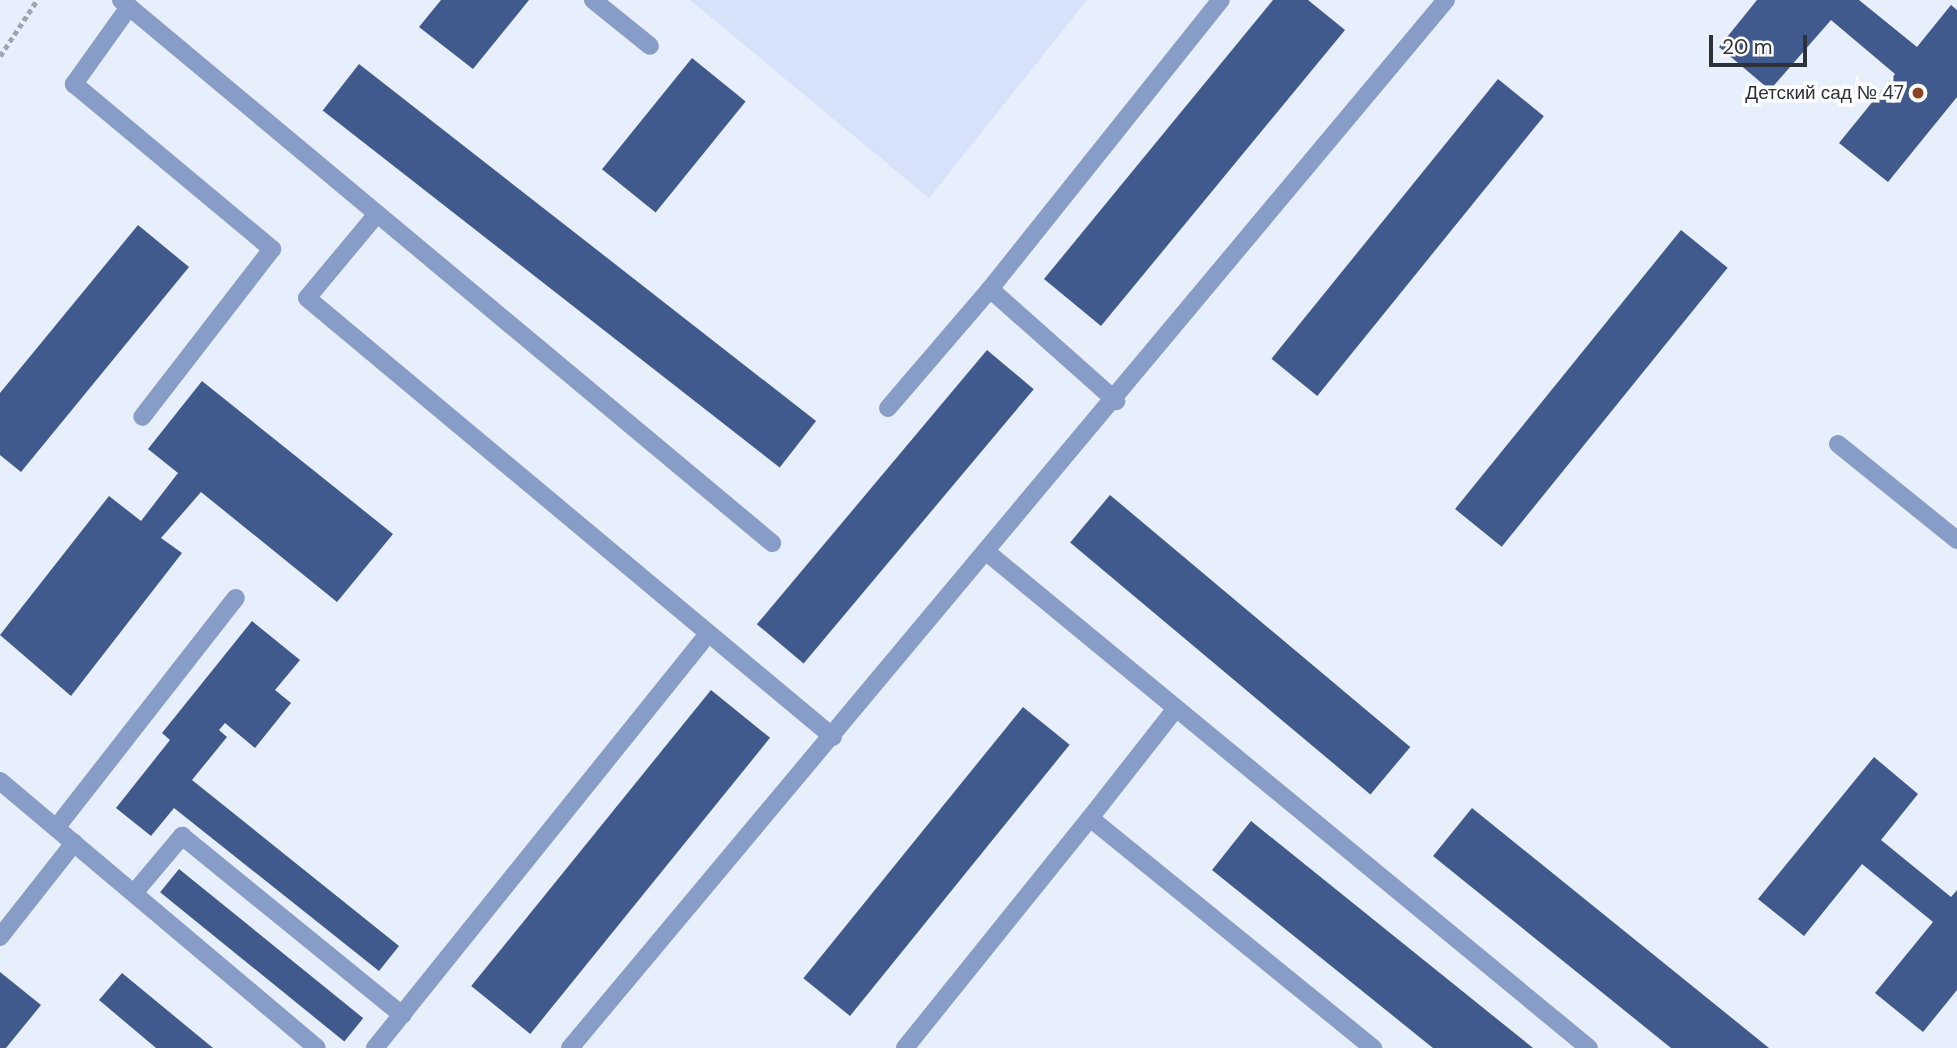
<!DOCTYPE html>
<html>
<head>
<meta charset="utf-8">
<style>
	body { margin:0 }
	#map { position:relative; width:1957px; height:1048px; overflow:hidden; background:#e7eefc; font-family:"DM Sans",sans-serif }
	div>[style] { position:absolute }
	.built>* { inset:0; background:#d6e2f9 }
	.building>* { inset:0; background:#405a8e; transform-origin:0 0 }
	.path>* { height:4.5px; margin-top:-2.25px; transform-origin:0; background:repeating-linear-gradient(90deg,#9fa5b1 0 5px,transparent 0 8.5px) }
	.service>* { height:18px; margin:-9px; padding:0 9px; transform-origin:9px; border-radius:9px; background:#879dc8 }
	.dots>* { width:19px; height:19px; translate:-50% -50%; box-sizing:border-box; border:4px solid #fff; border-radius:50% }
	span { translate:-50% -50%; white-space:nowrap; text-align:center; line-height:1.15; -webkit-text-stroke:7px #fff; paint-order:stroke }
	.poi-label { font-size:19px; color:#2d323a }
	.right { translate:-100% -50%; text-align:right }
	.scale { position:absolute; left:1709px; top:35px; width:98px; height:32px; box-sizing:border-box; border:4px solid #2d323a; border-top:0; padding-left:9px; font-size:21px; line-height:24px; white-space:nowrap; color:#2d323a; -webkit-text-stroke:5px #fff; paint-order:stroke }
</style>
</head>
<body>
<div id="map">
	<div class="built">
		<i style="clip-path:polygon(690px 0,1087px 0,929px 198px)"></i>
	</div>
	<div class="building">
		<i style="clip-path:polygon(441px 0,529px 0,473px 69px,419px 27px)"></i>
		<i style="clip-path:polygon(1273px 0,1308px 0,1345px 30px,1101px 326px,1044px 279px)"></i>
		<i style="clip-path:polygon(1757px 0,1859px 0,1917px 47px,1951px 5px,1957px 10px,1957px 97px,1888px 182px,1839px 143px,1895px 74px,1831px 20px,1770px 90px,1719px 47px)"></i>
		<i style="left:692px;top:58px;width:69px;height:143px;rotate:39deg"></i>
		<i style="left:359px;top:64px;width:580px;height:59px;rotate:38deg"></i>
		<i style="left:1498px;top:79px;width:59px;height:360px;rotate:39deg"></i>
		<i style="clip-path:polygon(138px 225px,189px 267px,21px 472px,0 455px,0 393px)"></i>
		<i style="left:1681px;top:230px;width:60px;height:359px;rotate:39deg"></i>
		<i style="left:987px;top:350px;width:61px;height:358px;rotate:40deg"></i>
		<i style="clip-path:polygon(202px 381px,393px 534px,337px 602px,201px 492px,161px 538px,182px 553px,71px 696px,0 635px,109px 496px,141px 521px,178px 473px,148px 449px)"></i>
		<i style="left:1110px;top:495px;width:392px;height:62px;rotate:40deg"></i>
		<i style="clip-path:polygon(252px 621px,300px 660px,275px 690px,291px 703px,255px 748px,225px 723px,219px 730px,227px 737px,192px 780px,399px 946px,379px 971px,174px 808px,151px 836px,116px 808px,170px 740px,162px 733px)"></i>
		<i style="left:711px;top:690px;width:76px;height:381px;rotate:39deg"></i>
		<i style="left:1023px;top:707px;width:60px;height:349px;rotate:39deg"></i>
		<i style="clip-path:polygon(1874px 757px,1918px 794px,1881px 840px,1951px 897px,1957px 890px,1957px 990px,1923px 1032px,1875px 993px,1933px 922px,1862px 864px,1804px 936px,1758px 899px)"></i>
		<i style="clip-path:polygon(1472px 808px,1769px 1048px,1671px 1048px,1433px 856px)"></i>
		<i style="clip-path:polygon(1251px 821px,1533px 1048px,1433px 1048px,1212px 870px)"></i>
		<i style="left:179px;top:869px;width:237px;height:30px;rotate:39deg"></i>
		<i style="clip-path:polygon(0 972px,41px 1005px,6px 1048px,0 1048px)"></i>
		<i style="clip-path:polygon(122px 973px,213px 1048px,156px 1048px,99px 1000px)"></i>
	</div>
	<div class="path">
		<i style="left:0;top:56px;width:67px;rotate:-56.5deg"></i>
	</div>
	<div class="service">
		<i style="left:121px;top:0;width:848px;rotate:39.83deg"></i>
		<i style="left:593px;top:0;width:73px;rotate:38.9deg"></i>
		<i style="left:129px;top:7px;width:95px;rotate:125.5deg"></i>
		<i style="left:74px;top:84px;width:258px;rotate:39.8deg"></i>
		<i style="left:272px;top:249px;width:212px;rotate:127.7deg"></i>
		<i style="left:377px;top:214px;width:109px;rotate:129.8deg"></i>
		<i style="left:307px;top:298px;width:685px;rotate:39.85deg"></i>
		<i style="left:990px;top:289px;width:370px;rotate:-51.4deg"></i>
		<i style="left:888px;top:408px;width:157px;rotate:-49.4deg"></i>
		<i style="left:990px;top:289px;width:169px;rotate:41.6deg"></i>
		<i style="left:1838px;top:444px;width:153px;rotate:38.9deg"></i>
		<i style="left:989px;top:554px;width:777px;rotate:39.47deg"></i>
		<i style="left:0;top:781px;width:414px;rotate:40.1deg"></i>
		<i style="left:1090px;top:818px;width:136px;rotate:-51.9deg"></i>
		<i style="left:56px;top:828px;width:292px;rotate:-52deg"></i>
		<i style="left:134px;top:893px;width:75px;rotate:-49.9deg"></i>
		<i style="left:182px;top:836px;width:284px;rotate:39.1deg"></i>
		<i style="left:0;top:937px;width:120px;rotate:-51.8deg"></i>
		<i style="left:375px;top:1048px;width:531px;rotate:-51.19deg"></i>
		<i style="left:570px;top:1048px;width:1366px;rotate:-50.11deg"></i>
		<i style="left:905px;top:1048px;width:295px;rotate:-51.2deg"></i>
		<i style="left:1090px;top:818px;width:365px;rotate:39.1deg"></i>
	</div>
	<div class="dots">
		<i style="left:1918px;top:93px;background:#8b4321"></i>
	</div>
	<div class="poi-label">
		<span class="right" style="left:1904px;top:93px">Детский сад № 47</span>
	</div>
	<div class="scale">20 m</div>
</div>
</body>
</html>
